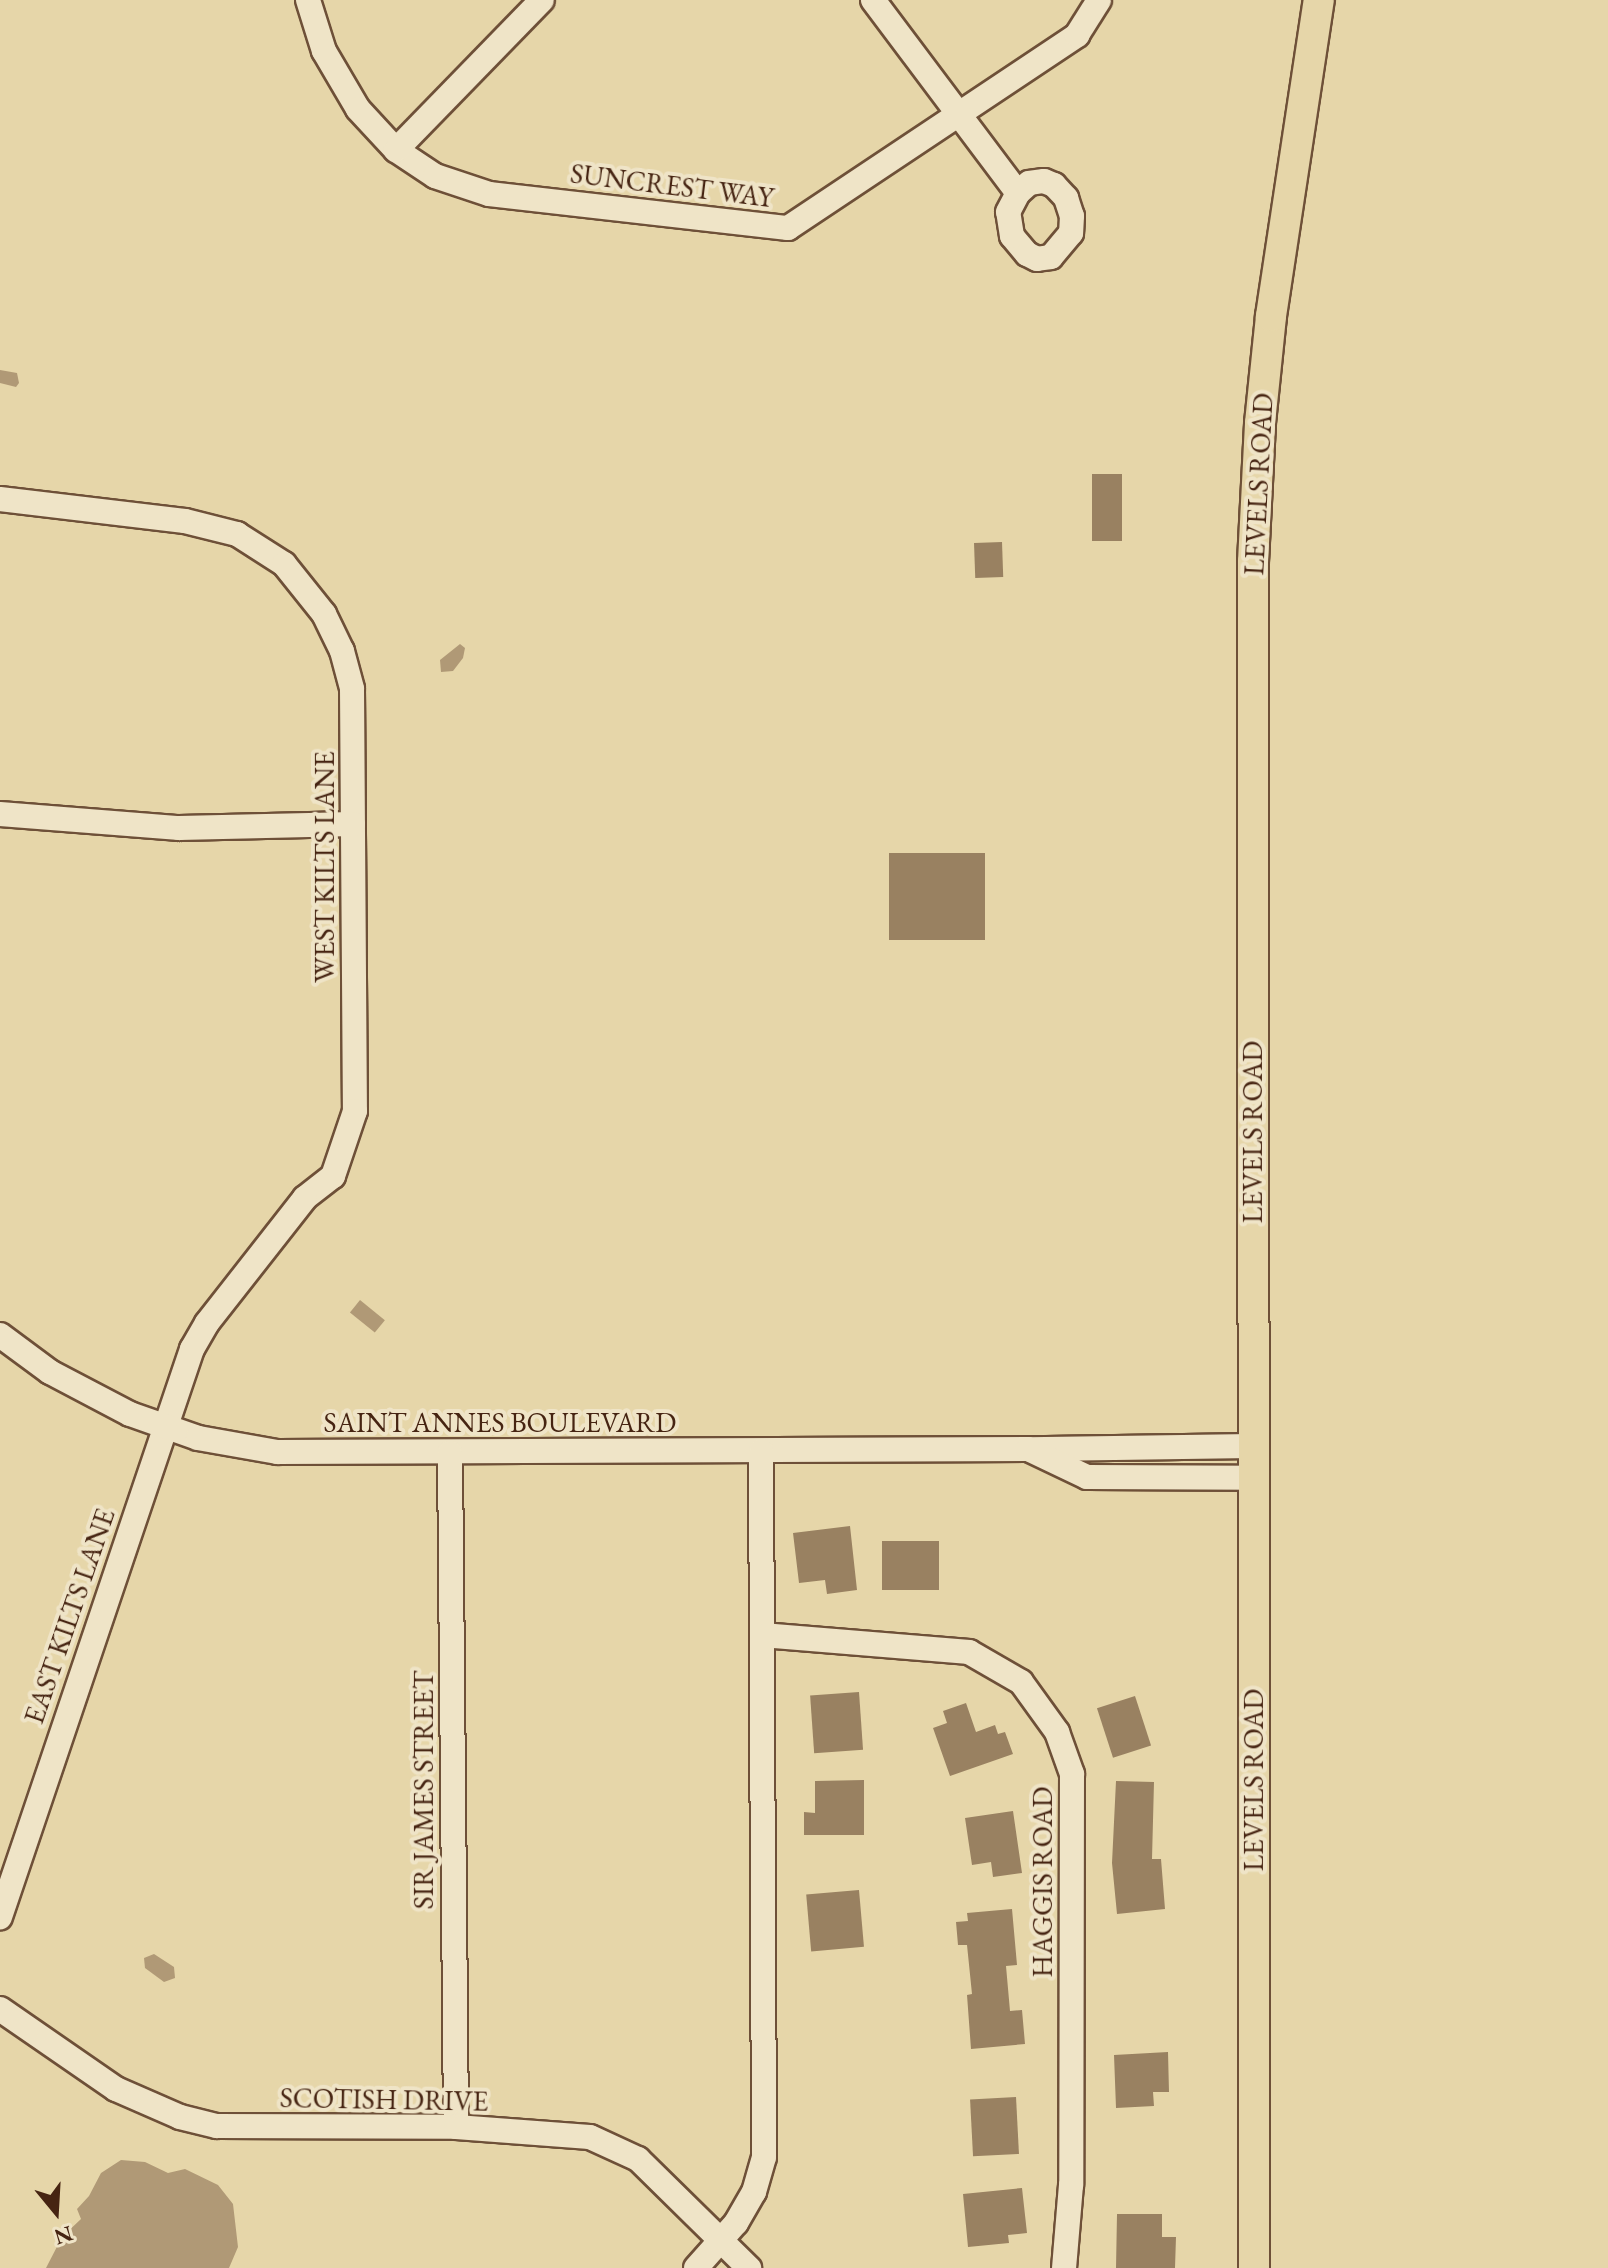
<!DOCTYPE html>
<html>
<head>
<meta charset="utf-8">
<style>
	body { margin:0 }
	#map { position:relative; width:1608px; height:2268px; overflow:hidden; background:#e6d6a9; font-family:"EB Garamond",serif }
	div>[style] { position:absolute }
	.water>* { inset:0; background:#b09976; transform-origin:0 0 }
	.building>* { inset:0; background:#998161; transform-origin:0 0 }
	.roads { filter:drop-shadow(2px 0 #6e5038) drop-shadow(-2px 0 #6e5038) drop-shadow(0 2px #6e5038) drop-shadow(0 -2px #6e5038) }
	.minor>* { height:24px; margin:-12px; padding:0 12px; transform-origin:12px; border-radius:12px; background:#efe4c7 }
	.major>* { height:30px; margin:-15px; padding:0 15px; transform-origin:15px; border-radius:15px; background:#e6d6a9 }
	span { translate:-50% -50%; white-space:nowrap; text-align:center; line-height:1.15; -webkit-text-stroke:8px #efe4c7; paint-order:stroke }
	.street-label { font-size:28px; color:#462412 }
	.north { position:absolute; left:16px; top:2172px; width:80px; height:80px; -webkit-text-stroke:6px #efe4c7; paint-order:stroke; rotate:162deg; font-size:22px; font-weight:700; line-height:32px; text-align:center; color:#462412 }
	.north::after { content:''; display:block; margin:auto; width:28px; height:36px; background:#462412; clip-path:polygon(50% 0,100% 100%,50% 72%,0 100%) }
</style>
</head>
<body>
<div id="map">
	<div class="water">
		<i style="clip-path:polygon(0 370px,17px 373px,19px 383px,16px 387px,0 383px)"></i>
		<i style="clip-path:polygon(460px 644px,465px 648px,463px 658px,453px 671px,441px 672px,440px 660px)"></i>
		<i style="left:360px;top:1300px;width:32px;height:16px;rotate:39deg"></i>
		<i style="clip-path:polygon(154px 1954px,174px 1967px,175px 1978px,164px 1982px,145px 1968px,144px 1958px)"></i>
		<i style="clip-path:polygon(121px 2160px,145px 2162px,168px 2173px,185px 2169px,218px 2185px,233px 2204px,238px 2247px,229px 2268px,46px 2268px,62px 2237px,81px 2219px,77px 2209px,89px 2196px,101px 2173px)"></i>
	</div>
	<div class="building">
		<i style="left:1092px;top:474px;width:30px;height:67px"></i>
		<i style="left:1002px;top:542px;width:35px;height:28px;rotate:88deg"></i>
		<i style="left:889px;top:853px;width:96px;height:87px"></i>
		<i style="clip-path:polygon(850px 1526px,857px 1590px,827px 1594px,825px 1580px,799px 1583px,793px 1533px)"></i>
		<i style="left:882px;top:1541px;width:57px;height:49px"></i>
		<i style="left:859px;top:1692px;width:58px;height:49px;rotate:86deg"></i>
		<i style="left:1135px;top:1696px;width:52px;height:40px;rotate:72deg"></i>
		<i style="clip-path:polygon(966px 1703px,976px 1732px,995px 1725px,998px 1734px,1005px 1732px,1013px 1754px,950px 1776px,933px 1728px,947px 1723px,943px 1711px)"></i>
		<i style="clip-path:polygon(864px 1780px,864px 1835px,804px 1835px,804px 1812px,815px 1813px,815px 1781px)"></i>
		<i style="clip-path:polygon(1116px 1781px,1154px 1782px,1152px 1859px,1161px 1859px,1165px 1909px,1117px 1914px,1112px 1863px)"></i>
		<i style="clip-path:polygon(1013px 1811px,1022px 1873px,993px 1877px,991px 1862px,972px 1865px,965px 1818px)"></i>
		<i style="left:859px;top:1890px;width:57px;height:53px;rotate:85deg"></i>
		<i style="clip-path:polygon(1012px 1909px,1017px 1965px,1006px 1966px,1010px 2011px,1022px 2010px,1025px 2044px,971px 2049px,967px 1995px,972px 1994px,967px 1945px,958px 1945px,956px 1922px,968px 1921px,967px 1913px)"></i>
		<i style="clip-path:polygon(1168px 2052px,1169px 2092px,1153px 2092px,1154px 2106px,1116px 2108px,1114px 2055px)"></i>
		<i style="left:1016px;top:2097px;width:57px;height:46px;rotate:87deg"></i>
		<i style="clip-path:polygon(1022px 2188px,1027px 2233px,1008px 2235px,1009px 2243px,968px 2247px,963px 2194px)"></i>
		<i style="clip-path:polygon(1117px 2214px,1162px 2214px,1162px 2237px,1176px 2237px,1175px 2268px,1116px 2268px)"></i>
	</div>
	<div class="roads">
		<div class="minor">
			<i style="left:308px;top:0;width:53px;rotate:72.6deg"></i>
			<i style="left:324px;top:51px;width:67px;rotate:59.6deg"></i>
			<i style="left:358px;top:109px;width:56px;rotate:47.2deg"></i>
			<i style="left:396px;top:150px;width:47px;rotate:33.7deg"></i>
			<i style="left:435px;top:176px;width:57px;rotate:18.4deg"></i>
			<i style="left:489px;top:194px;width:301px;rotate:6.5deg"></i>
			<i style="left:788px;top:228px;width:348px;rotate:-33.7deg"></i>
			<i style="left:1077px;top:35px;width:41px;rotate:-57.8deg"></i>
			<i style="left:873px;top:0;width:241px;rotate:53.1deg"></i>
			<i style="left:1018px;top:193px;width:15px;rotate:-42deg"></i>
			<i style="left:1029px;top:183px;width:15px;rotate:-8deg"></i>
			<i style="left:1044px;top:181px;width:11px;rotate:22deg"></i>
			<i style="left:1054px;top:185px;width:18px;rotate:47deg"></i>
			<i style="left:1066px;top:198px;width:19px;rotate:72deg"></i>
			<i style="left:1072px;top:216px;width:17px;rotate:93deg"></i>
			<i style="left:1071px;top:233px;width:31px;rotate:130deg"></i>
			<i style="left:1051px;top:257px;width:14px;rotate:172deg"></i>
			<i style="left:1037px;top:259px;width:11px;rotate:-153deg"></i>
			<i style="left:1027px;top:254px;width:23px;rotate:-130deg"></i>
			<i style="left:1012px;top:236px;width:24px;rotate:-99deg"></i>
			<i style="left:1008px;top:212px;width:21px;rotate:-62deg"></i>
			<i style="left:396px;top:150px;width:209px;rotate:-45.8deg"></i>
			<i style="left:0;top:499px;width:186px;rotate:6.8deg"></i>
			<i style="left:185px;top:521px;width:54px;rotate:14deg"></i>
			<i style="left:237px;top:534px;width:56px;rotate:32.6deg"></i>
			<i style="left:284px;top:564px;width:64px;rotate:51.3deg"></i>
			<i style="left:324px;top:614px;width:41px;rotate:64.1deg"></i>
			<i style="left:342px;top:651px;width:39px;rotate:75deg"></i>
			<i style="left:352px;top:689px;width:422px;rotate:89.6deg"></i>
			<i style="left:355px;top:1111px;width:69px;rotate:108.7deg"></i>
			<i style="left:333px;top:1176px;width:36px;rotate:142deg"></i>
			<i style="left:305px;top:1198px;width:159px;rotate:128.1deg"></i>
			<i style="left:207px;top:1323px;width:30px;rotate:120deg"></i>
			<i style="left:192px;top:1349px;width:600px;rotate:108.68deg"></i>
			<i style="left:0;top:814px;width:180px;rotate:4.5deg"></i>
			<i style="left:179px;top:828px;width:174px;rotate:-1.3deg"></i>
			<i style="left:0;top:1335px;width:62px;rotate:36.5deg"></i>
			<i style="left:50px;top:1372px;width:90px;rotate:27.7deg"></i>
			<i style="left:130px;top:1414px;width:72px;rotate:19.4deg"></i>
			<i style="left:198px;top:1438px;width:80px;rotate:10deg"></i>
			<i style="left:277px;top:1452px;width:751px;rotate:-0.23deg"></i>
			<i style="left:1252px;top:1446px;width:224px;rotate:179.2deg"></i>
			<i style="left:1028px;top:1449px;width:65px;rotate:25.4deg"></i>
			<i style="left:1087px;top:1477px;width:165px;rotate:0.3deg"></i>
			<i style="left:450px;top:1453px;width:674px;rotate:89.49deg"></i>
			<i style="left:762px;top:1635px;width:208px;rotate:4.7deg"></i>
			<i style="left:969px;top:1652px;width:60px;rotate:30deg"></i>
			<i style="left:1021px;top:1682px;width:62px;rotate:54.2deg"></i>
			<i style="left:1057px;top:1732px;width:45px;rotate:70.3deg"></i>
			<i style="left:1072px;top:1774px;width:411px;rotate:90.1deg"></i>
			<i style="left:1071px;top:2185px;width:83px;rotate:94.8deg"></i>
			<i style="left:0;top:2009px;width:141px;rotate:34.6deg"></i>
			<i style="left:116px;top:2089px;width:70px;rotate:23.6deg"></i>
			<i style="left:180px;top:2117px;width:38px;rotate:14deg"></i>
			<i style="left:217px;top:2126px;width:239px;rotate:0.2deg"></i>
			<i style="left:456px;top:2127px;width:134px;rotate:4.3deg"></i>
			<i style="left:590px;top:2137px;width:53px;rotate:24.6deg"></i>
			<i style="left:638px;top:2159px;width:156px;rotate:44.5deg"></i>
			<i style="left:696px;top:2268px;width:60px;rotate:-48.4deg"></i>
			<i style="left:736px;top:2223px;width:36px;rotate:-60deg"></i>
			<i style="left:754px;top:2192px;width:36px;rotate:-74deg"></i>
			<i style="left:764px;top:2157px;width:706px;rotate:-90.24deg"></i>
		</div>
		<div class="major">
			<i style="left:1254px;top:2268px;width:1706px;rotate:-90.03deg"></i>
			<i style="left:1253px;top:562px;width:139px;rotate:-87.1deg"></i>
			<i style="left:1260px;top:423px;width:108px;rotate:-84.1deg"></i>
			<i style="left:1271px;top:316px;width:320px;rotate:-81.4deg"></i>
		</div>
	</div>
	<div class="street-label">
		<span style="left:672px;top:185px;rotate:7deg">SUNCREST WAY</span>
		<span style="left:1258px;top:484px;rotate:-87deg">LEVELS ROAD</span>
		<span style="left:324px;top:867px;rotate:-90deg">WEST KILTS LANE</span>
		<span style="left:1252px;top:1132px;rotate:-90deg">LEVELS ROAD</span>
		<span style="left:500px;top:1422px">SAINT ANNES BOULEVARD</span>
		<span style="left:69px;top:1616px;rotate:-71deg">EAST KILTS LANE</span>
		<span style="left:1253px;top:1780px;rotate:-90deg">LEVELS ROAD</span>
		<span style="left:423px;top:1790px;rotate:-90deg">SIR JAMES STREET</span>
		<span style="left:1042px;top:1882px;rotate:-90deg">HAGGIS ROAD</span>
		<span style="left:384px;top:2099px;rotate:1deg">SCOTISH DRIVE</span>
	</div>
	<div class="north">N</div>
</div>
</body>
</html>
